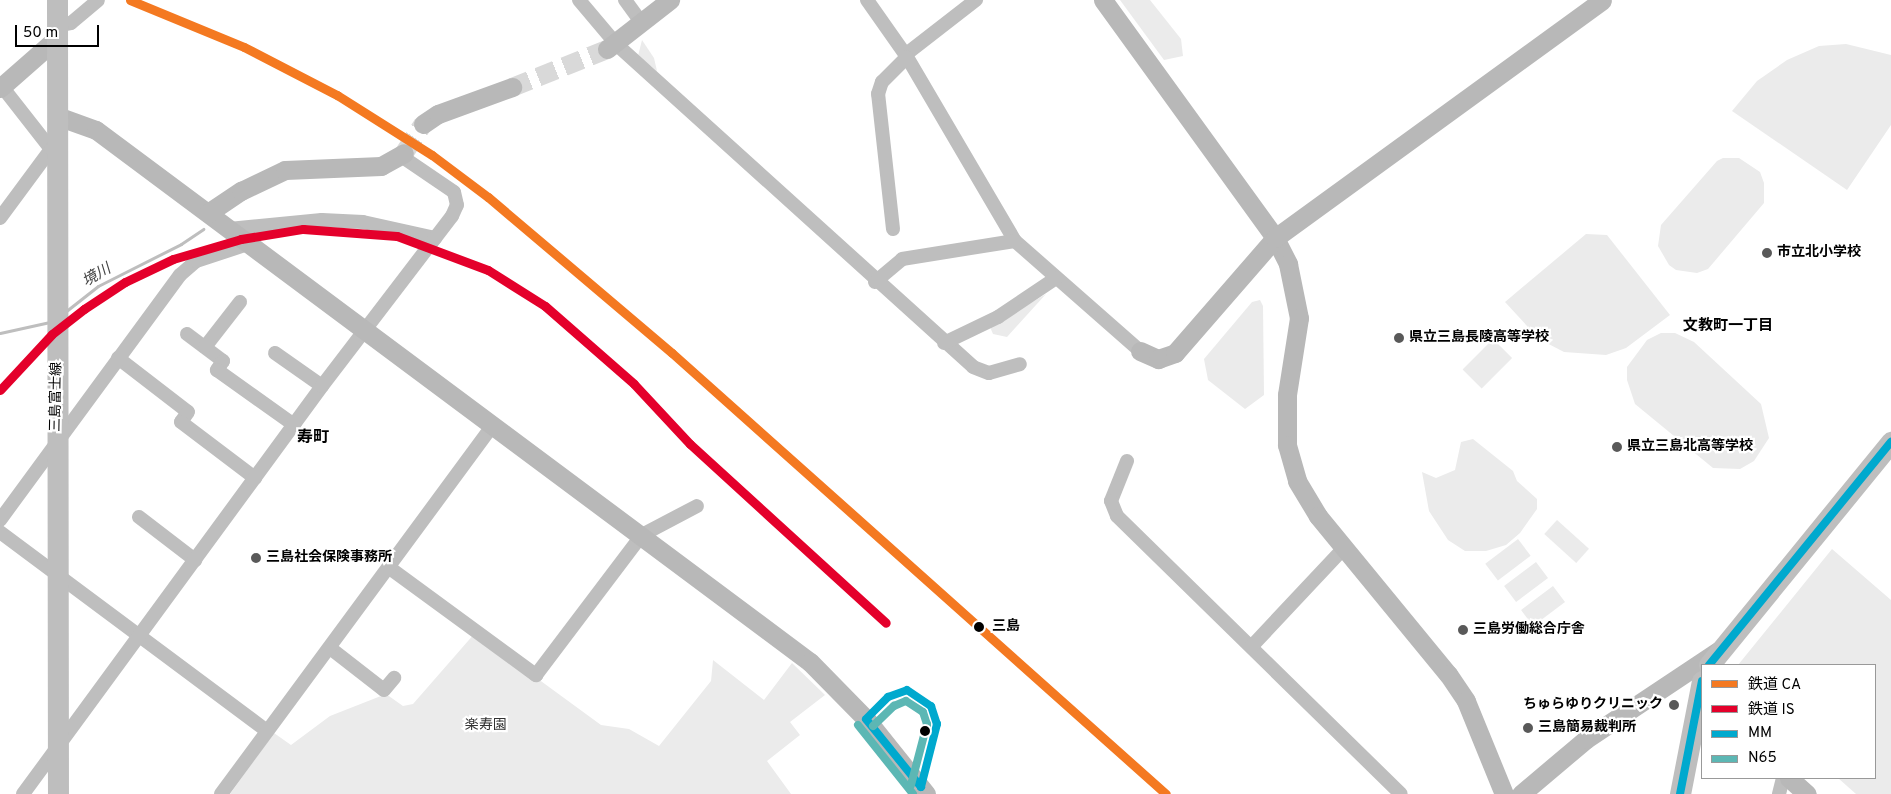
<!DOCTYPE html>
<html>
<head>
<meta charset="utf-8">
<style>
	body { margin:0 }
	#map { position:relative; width:1891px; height:794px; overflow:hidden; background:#fff; font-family:Overpass,"Noto Sans JP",sans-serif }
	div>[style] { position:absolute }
	.green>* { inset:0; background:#ebebeb; transform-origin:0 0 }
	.stream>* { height:3px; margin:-1.5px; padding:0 1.5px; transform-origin:1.5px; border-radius:1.5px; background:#bebebe }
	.secondary-tunnel>* { height:19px; margin-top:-9.5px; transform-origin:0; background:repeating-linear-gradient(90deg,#d9d9d9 0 19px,transparent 0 28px) }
	.street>* { height:14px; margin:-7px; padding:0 7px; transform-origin:7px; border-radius:7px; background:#bebebe }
	.secondary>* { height:19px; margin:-9.5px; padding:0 9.5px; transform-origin:9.5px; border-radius:9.5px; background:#b8b8b8 }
	.primary>* { height:21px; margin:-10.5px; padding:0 10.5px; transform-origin:10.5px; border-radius:10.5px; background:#bebebe }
	.bus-1>* { height:8px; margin:-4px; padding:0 4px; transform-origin:4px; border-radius:4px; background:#00a9ce }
	.bus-2>* { height:8px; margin:-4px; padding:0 4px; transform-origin:4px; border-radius:4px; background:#5cb7b4 }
	.rail-1>* { height:9px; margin:-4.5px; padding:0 4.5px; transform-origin:4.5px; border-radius:4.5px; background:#f47921 }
	.rail-2>* { height:9px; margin:-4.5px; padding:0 4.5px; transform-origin:4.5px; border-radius:4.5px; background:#e4002b }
	.dots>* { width:14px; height:14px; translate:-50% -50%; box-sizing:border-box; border:2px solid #fff; border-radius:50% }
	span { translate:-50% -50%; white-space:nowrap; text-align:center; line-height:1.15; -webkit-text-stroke:4.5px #fff; paint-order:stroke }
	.poi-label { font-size:14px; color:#000; font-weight:700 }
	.left { translate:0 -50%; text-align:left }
	.right { translate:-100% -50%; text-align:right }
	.street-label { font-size:14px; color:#000 }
	.stop-label { font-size:14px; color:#000; font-weight:700 }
	.park-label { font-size:14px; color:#323232 }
	.water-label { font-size:15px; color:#434343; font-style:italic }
	.neighbourhood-label { font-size:15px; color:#000; font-weight:700 }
	.quarter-label { font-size:16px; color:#000; font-weight:700 }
	.legend { position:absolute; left:1701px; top:664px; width:175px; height:115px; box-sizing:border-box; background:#fff; border:1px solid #999; margin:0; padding:6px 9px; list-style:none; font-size:15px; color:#000 }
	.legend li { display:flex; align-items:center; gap:10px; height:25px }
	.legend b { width:25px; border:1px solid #999 }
	.scale { position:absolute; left:15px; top:25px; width:84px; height:22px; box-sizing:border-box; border:2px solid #000; border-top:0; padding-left:6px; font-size:15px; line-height:18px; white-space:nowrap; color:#000; -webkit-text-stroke:4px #fff; paint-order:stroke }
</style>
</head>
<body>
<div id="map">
	<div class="green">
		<i style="clip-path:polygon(1120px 0,1150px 0,1181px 39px,1183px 56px,1164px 60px)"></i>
		<i style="clip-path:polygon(642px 40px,654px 58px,657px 71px,638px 56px)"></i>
		<i style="clip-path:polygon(1846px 44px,1891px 55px,1891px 125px,1847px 190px,1732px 111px,1757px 81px,1787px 60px,1819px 46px)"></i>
		<i style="clip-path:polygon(1723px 158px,1739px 158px,1760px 172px,1764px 183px,1764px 203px,1708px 269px,1697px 273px,1676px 270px,1669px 265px,1658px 246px,1661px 225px,1717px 161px)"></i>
		<i style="clip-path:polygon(1586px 234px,1607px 235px,1670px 315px,1626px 348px,1606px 355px,1564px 352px,1539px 339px,1505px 302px)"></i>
		<i style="clip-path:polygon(1046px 294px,1007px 337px,993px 334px,990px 327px)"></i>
		<i style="clip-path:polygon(1260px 300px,1263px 306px,1264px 395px,1245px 409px,1208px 380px,1204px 359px,1252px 302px)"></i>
		<i style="clip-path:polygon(1661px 333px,1675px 333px,1694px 342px,1761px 404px,1769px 438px,1754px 461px,1740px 469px,1713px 468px,1635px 404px,1627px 380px,1627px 367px,1647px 340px)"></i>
		<i style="left:1493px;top:339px;width:27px;height:43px;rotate:45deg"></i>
		<i style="clip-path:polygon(1473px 439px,1513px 471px,1517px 481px,1537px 499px,1537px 509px,1520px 533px,1506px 545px,1486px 551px,1465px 551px,1448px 540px,1429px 511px,1422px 472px,1436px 478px,1455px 470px,1461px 442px)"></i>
		<i style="left:1557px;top:520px;width:43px;height:19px;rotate:42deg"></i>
		<i style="left:1518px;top:539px;width:21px;height:41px;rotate:53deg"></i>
		<i style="clip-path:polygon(1832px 549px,1891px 600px,1891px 794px,1856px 794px,1838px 778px,1875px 778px,1875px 665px,1738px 665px)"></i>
		<i style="left:1536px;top:562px;width:20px;height:40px;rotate:53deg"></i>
		<i style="left:1553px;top:586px;width:20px;height:40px;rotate:53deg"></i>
		<i style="clip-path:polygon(475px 633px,601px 725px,629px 729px,659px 746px,711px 681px,713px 660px,764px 700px,792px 663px,825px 695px,790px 722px,800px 735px,767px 761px,791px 794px,230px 794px,274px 733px,291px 745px,330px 716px,386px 694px,403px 706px,413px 704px)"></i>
	</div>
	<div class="stream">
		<i style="left:65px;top:312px;width:42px;rotate:-38.2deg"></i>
		<i style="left:98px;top:286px;width:93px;rotate:-26.8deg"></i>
		<i style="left:181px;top:244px;width:27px;rotate:-34deg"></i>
		<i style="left:0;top:333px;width:51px;rotate:-12.4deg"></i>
	</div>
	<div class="secondary-tunnel">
		<i style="left:512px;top:87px;width:102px;rotate:-21.8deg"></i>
		<i style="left:404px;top:153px;width:35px;rotate:-57deg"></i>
	</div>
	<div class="street">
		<i style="left:579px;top:0;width:57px;rotate:49.9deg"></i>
		<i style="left:616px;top:44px;width:481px;rotate:42.1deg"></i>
		<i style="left:973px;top:367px;width:17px;rotate:21deg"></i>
		<i style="left:989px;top:373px;width:32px;rotate:-16deg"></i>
		<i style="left:625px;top:0;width:29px;rotate:54deg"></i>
		<i style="left:867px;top:0;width:70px;rotate:54.9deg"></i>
		<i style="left:907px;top:57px;width:213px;rotate:59.6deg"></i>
		<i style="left:1015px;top:241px;width:167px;rotate:41.3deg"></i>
		<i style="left:56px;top:26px;width:15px;rotate:-11deg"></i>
		<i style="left:71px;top:23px;width:35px;rotate:-40deg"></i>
		<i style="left:905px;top:55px;width:90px;rotate:-37.8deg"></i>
		<i style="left:0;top:84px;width:83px;rotate:51.9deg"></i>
		<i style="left:0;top:218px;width:86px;rotate:-53.5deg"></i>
		<i style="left:51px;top:149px;width:7px;rotate:-16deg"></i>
		<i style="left:229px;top:229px;width:93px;rotate:-5.5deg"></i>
		<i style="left:322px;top:220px;width:41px;rotate:2.8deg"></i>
		<i style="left:363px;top:222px;width:74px;rotate:12.5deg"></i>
		<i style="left:893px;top:229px;width:136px;rotate:-96.3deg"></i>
		<i style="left:878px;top:94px;width:13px;rotate:-72deg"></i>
		<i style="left:882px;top:82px;width:35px;rotate:-45deg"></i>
		<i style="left:875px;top:282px;width:35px;rotate:-40deg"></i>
		<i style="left:902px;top:259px;width:114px;rotate:-9.1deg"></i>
		<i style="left:187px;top:334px;width:45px;rotate:36.9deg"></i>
		<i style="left:223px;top:361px;width:11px;rotate:124deg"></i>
		<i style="left:217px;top:370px;width:95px;rotate:35.5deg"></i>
		<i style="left:944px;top:343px;width:60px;rotate:-25.7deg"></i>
		<i style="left:998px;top:317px;width:70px;rotate:-33.9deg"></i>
		<i style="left:205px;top:347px;width:57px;rotate:-52.1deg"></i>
		<i style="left:275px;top:353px;width:57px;rotate:35.1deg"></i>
		<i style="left:118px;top:358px;width:88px;rotate:37.6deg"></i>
		<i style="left:188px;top:412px;width:12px;rotate:125deg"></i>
		<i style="left:181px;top:422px;width:93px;rotate:37.1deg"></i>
		<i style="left:1127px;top:461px;width:43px;rotate:111.8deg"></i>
		<i style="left:1111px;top:501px;width:16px;rotate:68deg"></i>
		<i style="left:1117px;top:516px;width:397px;rotate:44.4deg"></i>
		<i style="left:139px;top:517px;width:71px;rotate:37.5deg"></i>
		<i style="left:0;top:520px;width:304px;rotate:-53.7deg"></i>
		<i style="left:180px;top:275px;width:21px;rotate:-41deg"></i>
		<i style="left:196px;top:261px;width:55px;rotate:-18.1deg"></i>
		<i style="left:0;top:532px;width:333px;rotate:36.7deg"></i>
		<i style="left:391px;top:569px;width:180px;rotate:36.2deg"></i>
		<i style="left:536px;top:675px;width:176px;rotate:-52.9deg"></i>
		<i style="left:642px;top:535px;width:62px;rotate:-27.8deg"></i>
		<i style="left:1252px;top:646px;width:133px;rotate:-46.8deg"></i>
		<i style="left:330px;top:648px;width:68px;rotate:37.9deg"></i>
		<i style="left:384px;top:690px;width:16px;rotate:-50deg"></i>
		<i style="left:23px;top:794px;width:506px;rotate:-53.76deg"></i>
		<i style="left:322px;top:386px;width:214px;rotate:-52.6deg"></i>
		<i style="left:452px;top:216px;width:12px;rotate:-66deg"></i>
		<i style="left:457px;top:205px;width:13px;rotate:-103deg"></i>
		<i style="left:454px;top:192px;width:64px;rotate:-145.8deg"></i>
		<i style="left:221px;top:794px;width:456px;rotate:-53.6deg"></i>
		<i style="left:1779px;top:794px;width:16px;rotate:-76deg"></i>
	</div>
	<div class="secondary">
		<i style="left:1103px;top:0;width:294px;rotate:54.1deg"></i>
		<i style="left:1275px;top:238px;width:29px;rotate:63deg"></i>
		<i style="left:1288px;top:264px;width:55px;rotate:78.5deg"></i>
		<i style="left:1299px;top:318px;width:78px;rotate:98.9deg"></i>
		<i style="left:1287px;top:395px;width:50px;rotate:90deg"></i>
		<i style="left:1287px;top:445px;width:37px;rotate:74deg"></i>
		<i style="left:1297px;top:481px;width:41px;rotate:59deg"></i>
		<i style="left:1318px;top:516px;width:205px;rotate:50.6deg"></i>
		<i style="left:1448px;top:674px;width:32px;rotate:56deg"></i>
		<i style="left:1466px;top:701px;width:100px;rotate:67.8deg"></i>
		<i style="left:607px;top:49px;width:80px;rotate:-37.9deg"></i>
		<i style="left:0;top:88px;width:76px;rotate:-41.3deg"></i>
		<i style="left:57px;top:116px;width:41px;rotate:19.7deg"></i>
		<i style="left:96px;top:130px;width:890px;rotate:36.69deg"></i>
		<i style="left:810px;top:662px;width:80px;rotate:45.5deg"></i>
		<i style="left:866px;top:719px;width:96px;rotate:51.3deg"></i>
		<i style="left:423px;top:124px;width:18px;rotate:-34deg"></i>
		<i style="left:438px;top:114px;width:79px;rotate:-20deg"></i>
		<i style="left:208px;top:213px;width:40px;rotate:-34deg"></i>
		<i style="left:241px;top:191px;width:49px;rotate:-25.5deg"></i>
		<i style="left:285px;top:170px;width:96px;rotate:-2.4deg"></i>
		<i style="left:381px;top:166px;width:26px;rotate:-29deg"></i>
		<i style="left:1140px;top:351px;width:20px;rotate:24deg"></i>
		<i style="left:1158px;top:359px;width:18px;rotate:-19deg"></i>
		<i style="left:1175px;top:353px;width:152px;rotate:-49deg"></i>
		<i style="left:1275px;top:238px;width:404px;rotate:-36deg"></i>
		<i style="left:1789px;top:778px;width:24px;rotate:42deg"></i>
		<i style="left:1521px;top:794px;width:85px;rotate:-40.2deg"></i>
		<i style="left:1586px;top:739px;width:159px;rotate:-33.7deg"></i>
	</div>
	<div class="primary">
		<i style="left:57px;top:0;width:794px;rotate:89.93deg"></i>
		<i style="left:1709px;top:665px;width:288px;rotate:-50.8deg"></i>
		<i style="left:1680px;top:794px;width:115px;rotate:-79deg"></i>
	</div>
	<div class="bus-1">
		<i style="left:1709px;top:665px;width:288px;rotate:-50.8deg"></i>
		<i style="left:907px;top:690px;width:29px;rotate:34deg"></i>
		<i style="left:931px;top:706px;width:19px;rotate:72deg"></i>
		<i style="left:937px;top:724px;width:65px;rotate:104.3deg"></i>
		<i style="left:921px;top:787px;width:87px;rotate:-129deg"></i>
		<i style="left:866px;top:719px;width:31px;rotate:-45deg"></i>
		<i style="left:888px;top:697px;width:20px;rotate:-20deg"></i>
		<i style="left:1680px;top:794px;width:115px;rotate:-79deg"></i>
	</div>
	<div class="bus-2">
		<i style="left:858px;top:725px;width:88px;rotate:51.4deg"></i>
		<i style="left:873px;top:726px;width:29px;rotate:-44deg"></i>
		<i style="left:894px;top:706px;width:13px;rotate:-23deg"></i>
		<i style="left:906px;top:701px;width:20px;rotate:33deg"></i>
		<i style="left:923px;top:712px;width:13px;rotate:72deg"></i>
		<i style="left:927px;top:724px;width:63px;rotate:104.7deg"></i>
	</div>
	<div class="rail-1">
		<i style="left:130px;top:0;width:123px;rotate:22.4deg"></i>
		<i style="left:244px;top:47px;width:105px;rotate:27.3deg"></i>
		<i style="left:337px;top:95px;width:112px;rotate:32.3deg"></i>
		<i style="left:432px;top:155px;width:70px;rotate:36.9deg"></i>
		<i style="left:488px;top:197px;width:241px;rotate:40.3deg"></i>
		<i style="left:672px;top:353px;width:662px;rotate:41.76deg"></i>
	</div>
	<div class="rail-2">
		<i style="left:0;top:390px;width:76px;rotate:-47.1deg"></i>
		<i style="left:52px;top:334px;width:41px;rotate:-38deg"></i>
		<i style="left:84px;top:309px;width:49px;rotate:-33.4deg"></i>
		<i style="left:125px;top:282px;width:53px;rotate:-25.6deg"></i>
		<i style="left:173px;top:259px;width:71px;rotate:-16.4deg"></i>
		<i style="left:241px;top:239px;width:63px;rotate:-9.2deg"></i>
		<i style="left:303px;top:229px;width:94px;rotate:4.3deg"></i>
		<i style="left:397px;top:236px;width:97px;rotate:20.5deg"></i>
		<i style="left:488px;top:270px;width:67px;rotate:32.3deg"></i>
		<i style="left:545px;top:306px;width:118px;rotate:41.2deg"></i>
		<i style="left:634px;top:384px;width:82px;rotate:47deg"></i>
		<i style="left:690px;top:444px;width:265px;rotate:42.4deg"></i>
	</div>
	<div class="dots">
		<i style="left:1767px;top:253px;background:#595959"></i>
		<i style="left:1399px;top:338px;background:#595959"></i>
		<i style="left:1617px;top:447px;background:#595959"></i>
		<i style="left:256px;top:558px;background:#595959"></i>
		<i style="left:979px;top:627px;background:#000"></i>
		<i style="left:1463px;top:630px;background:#595959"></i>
		<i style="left:1674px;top:705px;background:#595959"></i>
		<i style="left:1528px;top:728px;background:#595959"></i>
		<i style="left:925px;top:731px;background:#000"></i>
	</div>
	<div class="poi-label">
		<span class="left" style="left:1777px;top:253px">市立北小学校</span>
		<span class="left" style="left:1409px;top:338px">県立三島長陵高等学校</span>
		<span class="left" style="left:1627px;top:447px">県立三島北高等学校</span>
		<span class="left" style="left:266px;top:558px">三島社会保険事務所</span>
		<span class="left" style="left:1473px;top:630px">三島労働総合庁舎</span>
		<span class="right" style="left:1663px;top:705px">ちゅらゆりクリニック</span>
		<span class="left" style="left:1538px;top:728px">三島簡易裁判所</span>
	</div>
	<div class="street-label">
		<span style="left:57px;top:397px;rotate:-89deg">三島富士線</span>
	</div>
	<div class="stop-label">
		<span class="left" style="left:992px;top:627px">三島</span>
	</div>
	<div class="park-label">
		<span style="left:486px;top:726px">楽寿園</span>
	</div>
	<div class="water-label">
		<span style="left:97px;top:276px;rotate:-31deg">境川</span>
	</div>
	<div class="neighbourhood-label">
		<span style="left:1728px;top:327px">文教町一丁目</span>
	</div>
	<div class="quarter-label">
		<span style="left:313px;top:438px">寿町</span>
	</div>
	<ul class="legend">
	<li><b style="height:6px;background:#f47921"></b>鉄道 CA</li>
	<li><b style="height:6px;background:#e4002b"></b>鉄道 IS</li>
	<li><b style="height:6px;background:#00a9ce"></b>MM</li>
	<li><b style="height:6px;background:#5cb7b4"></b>N65</li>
	</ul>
	<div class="scale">50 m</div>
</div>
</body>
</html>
